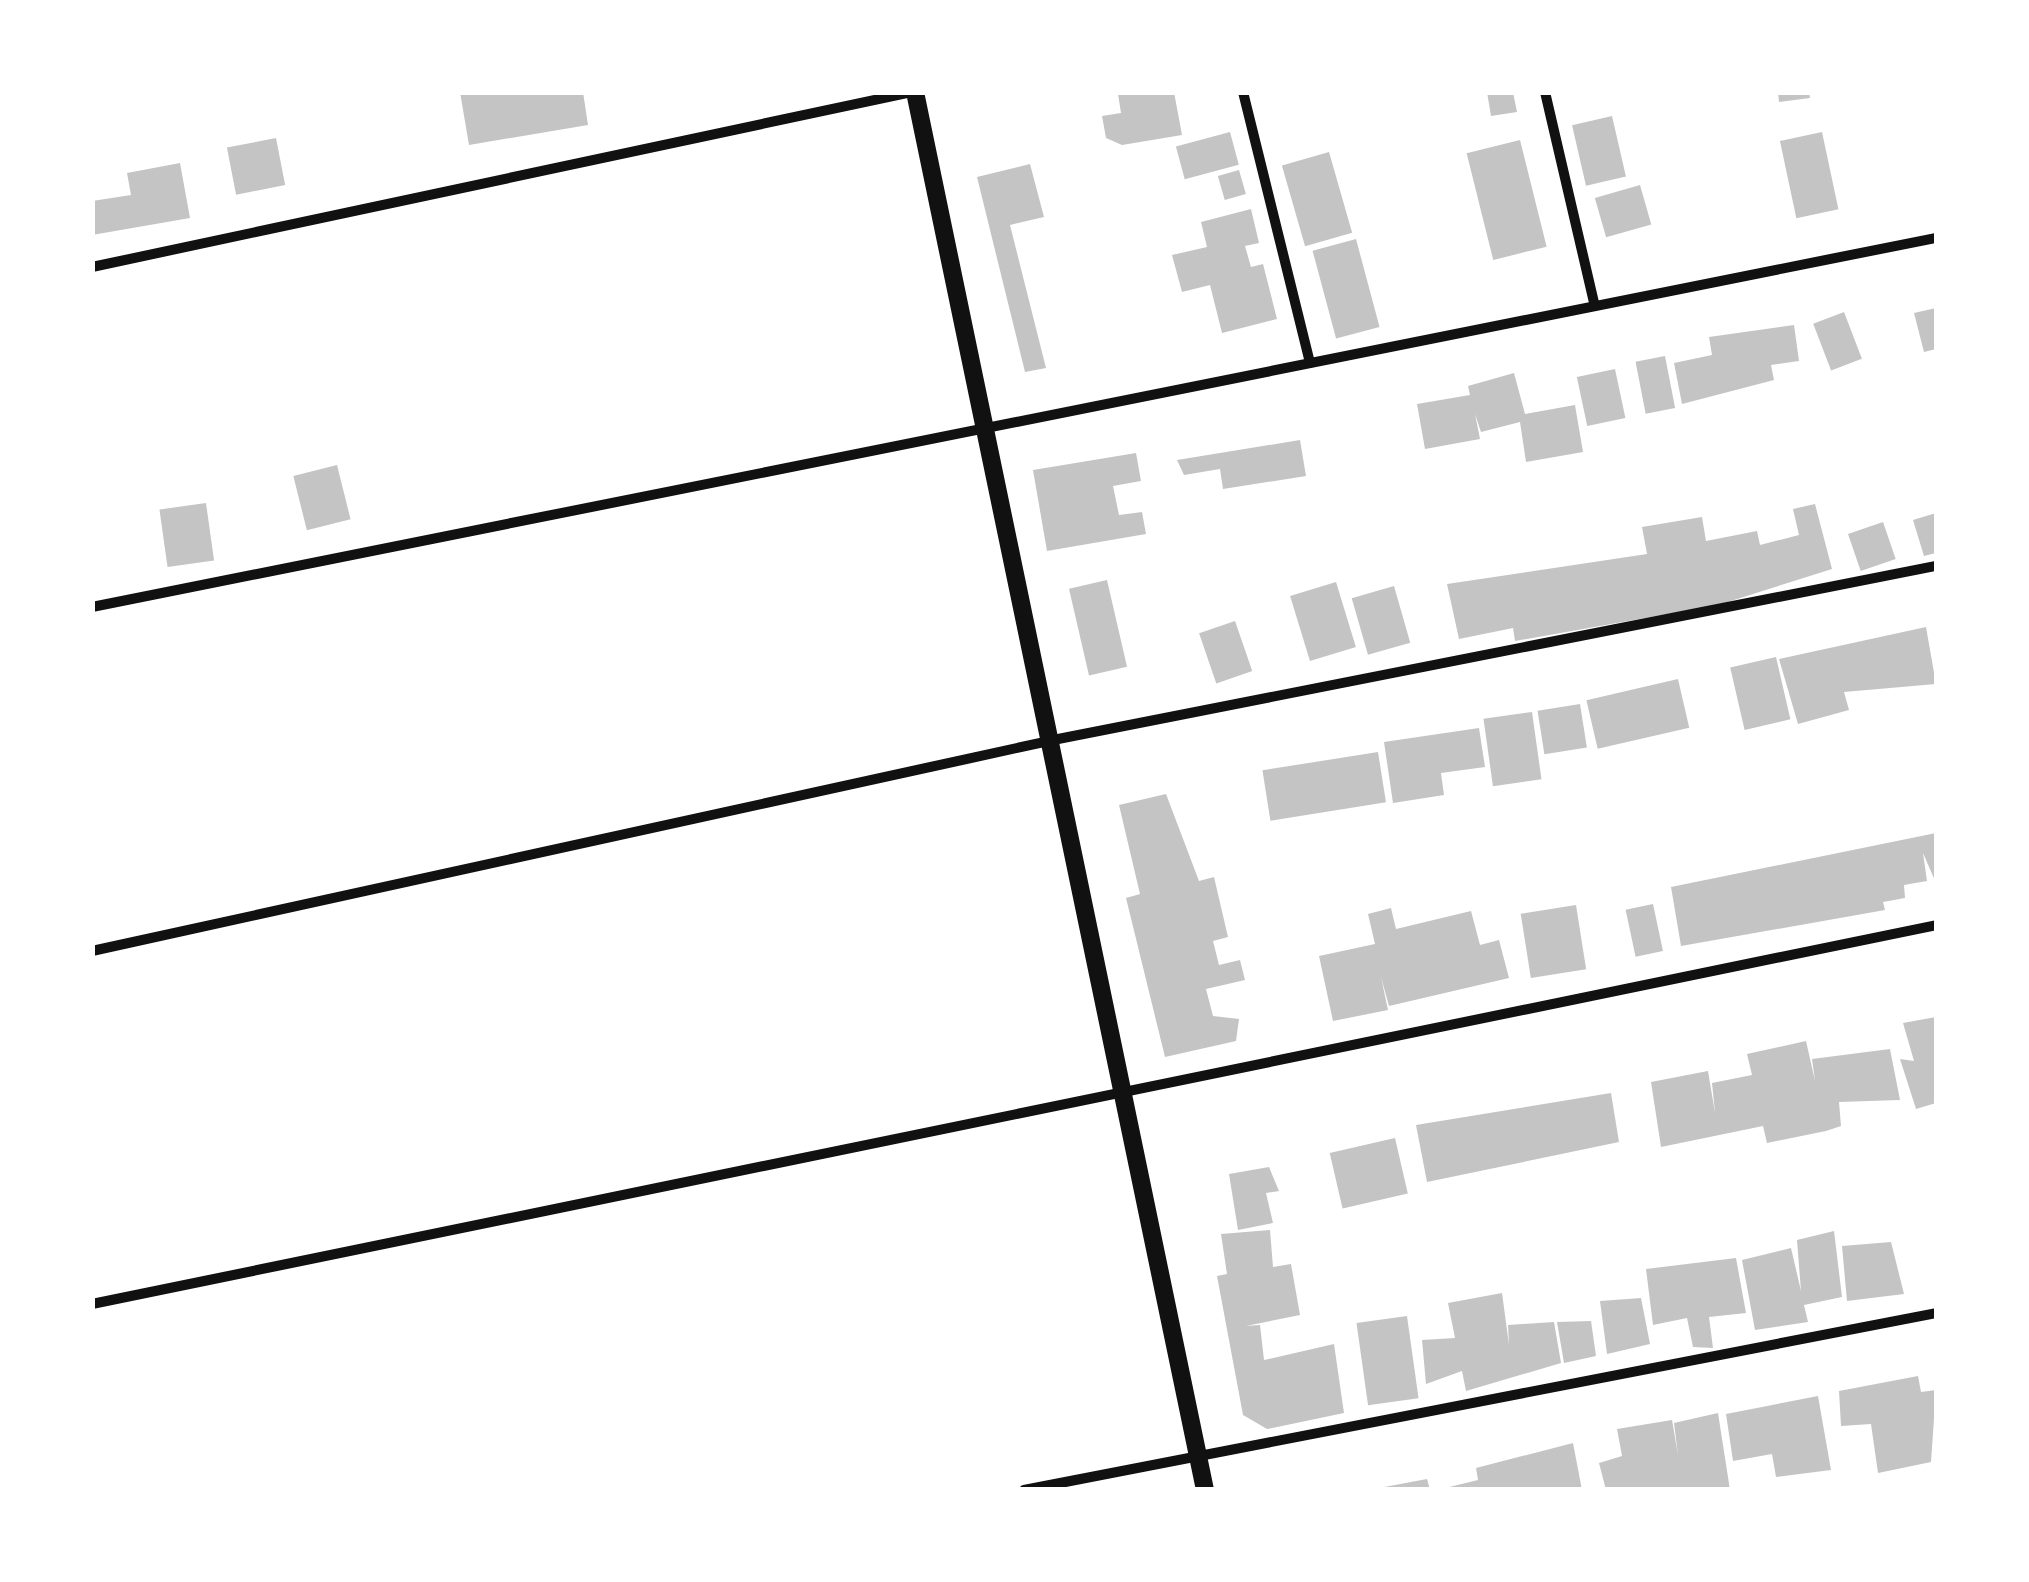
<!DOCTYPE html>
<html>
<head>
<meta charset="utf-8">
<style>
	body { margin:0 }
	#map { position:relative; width:2029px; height:1582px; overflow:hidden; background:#fff; font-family:Signika,sans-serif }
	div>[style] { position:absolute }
	.building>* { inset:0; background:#c4c4c4; transform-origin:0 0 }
	.minor>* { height:10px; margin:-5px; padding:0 5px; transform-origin:5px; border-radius:5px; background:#111 }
	.tertiary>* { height:18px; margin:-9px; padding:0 9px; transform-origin:9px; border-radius:9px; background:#111 }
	span { translate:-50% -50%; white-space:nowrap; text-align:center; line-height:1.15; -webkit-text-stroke:8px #fff; paint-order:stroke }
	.frame { position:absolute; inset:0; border:95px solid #fff; pointer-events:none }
</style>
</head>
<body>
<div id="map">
	<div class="building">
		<i style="clip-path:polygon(460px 92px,583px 92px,588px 125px,469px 145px)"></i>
		<i style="clip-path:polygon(1174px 92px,1182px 135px,1122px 145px,1106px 138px,1102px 116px,1121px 113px,1118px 94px)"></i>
		<i style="clip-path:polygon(1487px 92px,1513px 92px,1517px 112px,1491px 116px)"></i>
		<i style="clip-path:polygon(1778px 92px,1809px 92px,1810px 98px,1779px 102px)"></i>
		<i style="left:1612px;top:116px;width:62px;height:41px;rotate:77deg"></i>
		<i style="left:1230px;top:132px;width:34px;height:56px;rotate:75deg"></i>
		<i style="left:1822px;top:132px;width:79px;height:43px;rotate:78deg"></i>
		<i style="left:276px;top:138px;width:48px;height:50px;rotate:79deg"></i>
		<i style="left:1520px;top:140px;width:110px;height:55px;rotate:76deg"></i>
		<i style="left:1329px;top:152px;width:84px;height:49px;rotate:74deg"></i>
		<i style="clip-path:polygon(180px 163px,190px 218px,92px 235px,92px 201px,131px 195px,127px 173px)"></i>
		<i style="clip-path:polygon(1030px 164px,1044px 217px,1010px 225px,1046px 368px,1025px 372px,977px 177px)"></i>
		<i style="left:1239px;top:170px;width:25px;height:22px;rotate:74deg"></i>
		<i style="left:1640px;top:185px;width:41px;height:47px;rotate:74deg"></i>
		<i style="clip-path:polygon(1251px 209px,1259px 243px,1245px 246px,1251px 267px,1263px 264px,1277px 319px,1222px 333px,1210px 285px,1182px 292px,1172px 255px,1207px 247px,1201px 222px)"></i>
		<i style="left:1356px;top:239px;width:91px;height:45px;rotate:75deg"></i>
		<i style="clip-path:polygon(1936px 308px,1936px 349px,1924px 352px,1914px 313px)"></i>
		<i style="left:1844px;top:312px;width:50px;height:33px;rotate:69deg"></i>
		<i style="clip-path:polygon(1794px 325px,1799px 361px,1771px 365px,1774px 380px,1682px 404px,1674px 363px,1712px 355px,1709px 337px)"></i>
		<i style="left:1665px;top:356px;width:53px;height:30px;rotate:79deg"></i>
		<i style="left:1615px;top:369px;width:50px;height:39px;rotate:78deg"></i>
		<i style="clip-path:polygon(1514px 373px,1525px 414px,1575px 405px,1583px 452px,1526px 462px,1520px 422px,1481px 432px,1475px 414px,1480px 439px,1425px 449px,1417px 404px,1470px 395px,1468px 386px)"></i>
		<i style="clip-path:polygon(1300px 440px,1306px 476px,1223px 489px,1220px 469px,1184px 475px,1177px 460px)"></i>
		<i style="clip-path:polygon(1136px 453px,1141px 481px,1113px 486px,1119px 515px,1142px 512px,1146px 534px,1047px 551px,1033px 470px)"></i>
		<i style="left:337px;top:465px;width:56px;height:45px;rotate:76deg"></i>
		<i style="left:206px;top:503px;width:58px;height:47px;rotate:82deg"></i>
		<i style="clip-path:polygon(1815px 504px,1832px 569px,1718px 605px,1515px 641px,1513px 628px,1459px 639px,1447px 584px,1647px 554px,1642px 527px,1702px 517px,1706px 541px,1757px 531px,1760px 545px,1799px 535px,1793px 509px)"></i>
		<i style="clip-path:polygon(1936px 513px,1936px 553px,1924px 556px,1913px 520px)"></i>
		<i style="left:1883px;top:522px;width:39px;height:37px;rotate:71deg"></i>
		<i style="left:1107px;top:580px;width:89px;height:39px;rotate:77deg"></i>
		<i style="left:1336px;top:582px;width:68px;height:48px;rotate:73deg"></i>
		<i style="left:1394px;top:586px;width:59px;height:44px;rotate:74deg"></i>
		<i style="left:1235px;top:621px;width:53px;height:38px;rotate:71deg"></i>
		<i style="clip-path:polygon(1926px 627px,1936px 684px,1844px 692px,1849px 710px,1798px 724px,1779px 659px)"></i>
		<i style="left:1776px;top:657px;width:64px;height:47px;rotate:77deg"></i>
		<i style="left:1678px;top:679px;width:50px;height:94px;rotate:77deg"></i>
		<i style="left:1580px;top:704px;width:44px;height:43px;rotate:81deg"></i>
		<i style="left:1532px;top:712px;width:68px;height:49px;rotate:82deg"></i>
		<i style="clip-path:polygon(1479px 728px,1485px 767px,1441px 773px,1444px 795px,1393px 803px,1384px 742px)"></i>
		<i style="left:1378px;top:752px;width:51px;height:117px;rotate:81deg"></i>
		<i style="clip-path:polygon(1166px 794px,1199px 881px,1214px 877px,1228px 937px,1213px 941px,1219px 965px,1240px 960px,1245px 980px,1206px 989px,1213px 1016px,1239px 1019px,1236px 1041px,1165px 1057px,1126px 898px,1140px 894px,1119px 805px)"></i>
		<i style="clip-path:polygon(1936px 833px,1936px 883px,1923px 853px,1927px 881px,1904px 885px,1905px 898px,1883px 902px,1885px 910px,1681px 946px,1671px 887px)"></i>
		<i style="left:1653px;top:904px;width:48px;height:28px;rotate:78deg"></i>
		<i style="left:1576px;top:905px;width:65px;height:56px;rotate:81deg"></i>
		<i style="clip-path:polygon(1391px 908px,1396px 929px,1471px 911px,1480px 945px,1499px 940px,1509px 978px,1389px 1006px,1381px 977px,1388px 1010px,1333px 1021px,1319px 956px,1375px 944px,1368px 914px)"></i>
		<i style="clip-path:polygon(1936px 1017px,1936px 1103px,1916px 1109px,1900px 1059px,1914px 1061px,1903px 1023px)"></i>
		<i style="clip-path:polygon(1806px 1041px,1815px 1081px,1812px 1059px,1890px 1049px,1900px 1100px,1839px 1102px,1841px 1126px,1826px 1131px,1767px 1143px,1763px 1126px,1661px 1147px,1651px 1082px,1708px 1071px,1715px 1113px,1712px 1083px,1752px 1075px,1747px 1054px)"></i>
		<i style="clip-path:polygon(1611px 1093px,1619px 1142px,1427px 1182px,1416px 1125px)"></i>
		<i style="left:1395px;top:1138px;width:57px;height:67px;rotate:77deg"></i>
		<i style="clip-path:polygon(1269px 1167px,1279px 1191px,1266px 1193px,1273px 1223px,1238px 1230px,1229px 1174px)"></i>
		<i style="clip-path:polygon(1270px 1230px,1273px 1267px,1291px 1264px,1300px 1315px,1246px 1326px,1260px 1325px,1264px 1360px,1334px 1344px,1344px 1413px,1267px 1429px,1243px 1415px,1217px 1276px,1227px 1274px,1221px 1234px)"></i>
		<i style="clip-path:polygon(1834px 1231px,1842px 1297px,1804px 1305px,1808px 1322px,1755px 1330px,1742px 1260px,1791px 1248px,1801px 1291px,1797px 1240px)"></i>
		<i style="clip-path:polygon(1891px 1242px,1904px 1294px,1847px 1301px,1842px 1246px)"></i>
		<i style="clip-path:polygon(1736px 1258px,1746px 1313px,1709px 1317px,1713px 1348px,1693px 1347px,1687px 1318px,1653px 1325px,1646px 1269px)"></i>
		<i style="clip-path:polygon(1502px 1293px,1509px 1345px,1508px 1325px,1554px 1322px,1561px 1363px,1466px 1391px,1462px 1371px,1426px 1384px,1422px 1340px,1455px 1338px,1448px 1303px)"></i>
		<i style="clip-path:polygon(1641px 1298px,1650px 1344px,1607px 1354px,1600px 1301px)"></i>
		<i style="left:1407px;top:1316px;width:83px;height:51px;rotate:82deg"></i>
		<i style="clip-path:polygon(1591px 1321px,1596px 1356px,1564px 1363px,1557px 1322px)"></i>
		<i style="clip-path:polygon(1918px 1376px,1921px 1392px,1936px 1390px,1931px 1462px,1878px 1473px,1871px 1424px,1841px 1426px,1839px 1391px)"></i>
		<i style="clip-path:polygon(1818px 1396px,1831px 1470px,1776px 1477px,1772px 1454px,1733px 1461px,1726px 1414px)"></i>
		<i style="clip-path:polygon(1718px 1413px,1730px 1490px,1606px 1490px,1599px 1463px,1622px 1456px,1617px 1429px,1672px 1420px,1678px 1455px,1674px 1423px)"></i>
		<i style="clip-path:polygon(1573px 1443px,1582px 1490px,1437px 1490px,1478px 1480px,1476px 1468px)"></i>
		<i style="clip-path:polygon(1427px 1479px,1430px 1490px,1379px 1490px,1379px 1488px)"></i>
	</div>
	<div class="minor">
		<i style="left:1243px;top:92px;width:279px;rotate:76.1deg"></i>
		<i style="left:1545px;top:92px;width:216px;rotate:76.9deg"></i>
		<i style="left:92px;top:267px;width:838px;rotate:-12.05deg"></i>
		<i style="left:92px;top:607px;width:1881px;rotate:-11.32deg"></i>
		<i style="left:92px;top:951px;width:984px;rotate:-12.38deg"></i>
		<i style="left:1053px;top:740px;width:900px;rotate:-11.15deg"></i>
		<i style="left:92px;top:1304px;width:1883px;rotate:-11.61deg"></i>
		<i style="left:1024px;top:1490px;width:929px;rotate:-10.98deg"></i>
	</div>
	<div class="tertiary">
		<i style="left:915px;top:92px;width:1428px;rotate:78.28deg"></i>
	</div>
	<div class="frame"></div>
</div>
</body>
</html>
